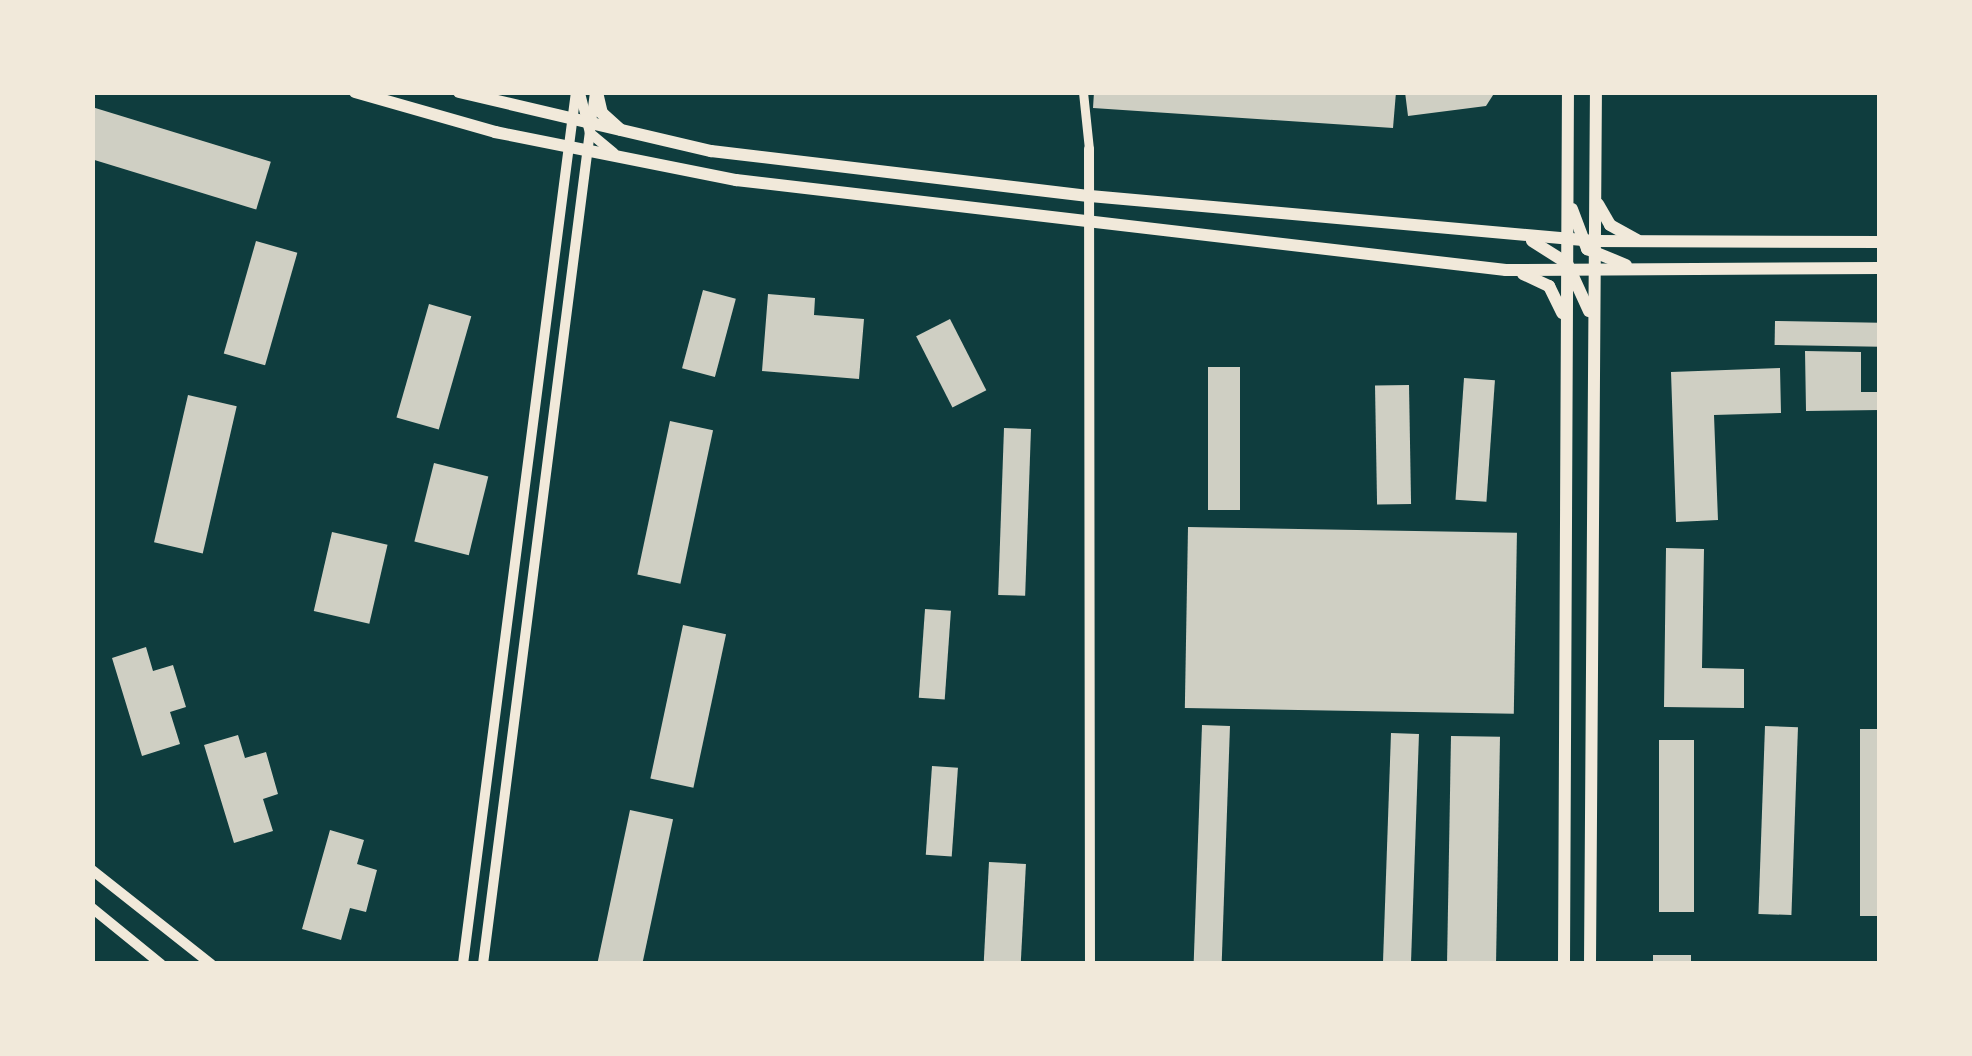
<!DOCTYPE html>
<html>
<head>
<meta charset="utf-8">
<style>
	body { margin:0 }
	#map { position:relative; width:1972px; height:1056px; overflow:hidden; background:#0f3d3e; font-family:Montserrat,sans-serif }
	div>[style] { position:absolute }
	.building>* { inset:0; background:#cfcfc3; transform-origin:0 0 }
	.minor>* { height:9px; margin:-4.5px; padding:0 4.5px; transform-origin:4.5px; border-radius:4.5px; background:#f1e9da }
	.tertiary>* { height:10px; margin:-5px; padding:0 5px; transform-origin:5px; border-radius:5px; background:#f1e9da }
	.secondary>* { height:12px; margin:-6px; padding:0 6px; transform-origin:6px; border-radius:6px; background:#f1e9da }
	span { translate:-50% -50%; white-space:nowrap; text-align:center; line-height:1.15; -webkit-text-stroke:9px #f1e9da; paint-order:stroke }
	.frame { position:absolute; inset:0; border:95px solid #f1e9da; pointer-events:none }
</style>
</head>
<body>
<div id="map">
	<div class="building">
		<i style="clip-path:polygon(1094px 92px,1396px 92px,1393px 128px,1093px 108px)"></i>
		<i style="clip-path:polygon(1405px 92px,1495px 92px,1486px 106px,1408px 116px)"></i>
		<i style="left:92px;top:107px;width:187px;height:50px;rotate:17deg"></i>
		<i style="left:256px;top:241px;width:43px;height:117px;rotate:16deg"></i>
		<i style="left:703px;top:290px;width:34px;height:81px;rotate:15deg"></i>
		<i style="clip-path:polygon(768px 294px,815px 298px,814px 315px,864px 319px,859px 379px,762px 371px)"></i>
		<i style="left:429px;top:304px;width:44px;height:118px;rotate:16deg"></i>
		<i style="left:950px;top:319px;width:80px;height:38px;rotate:63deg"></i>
		<i style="left:1775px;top:321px;width:105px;height:24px;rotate:1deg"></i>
		<i style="clip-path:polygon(1805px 351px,1861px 352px,1861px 392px,1880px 392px,1880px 410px,1806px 411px)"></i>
		<i style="left:1208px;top:367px;width:32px;height:143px"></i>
		<i style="clip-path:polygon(1780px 368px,1781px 413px,1714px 415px,1718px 520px,1676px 522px,1671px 372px)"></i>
		<i style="left:1464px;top:378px;width:31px;height:122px;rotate:4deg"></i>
		<i style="left:1409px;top:385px;width:119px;height:34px;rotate:89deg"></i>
		<i style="left:188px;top:395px;width:50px;height:151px;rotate:13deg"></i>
		<i style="left:670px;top:421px;width:44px;height:157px;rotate:12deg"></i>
		<i style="left:1004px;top:428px;width:27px;height:167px;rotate:2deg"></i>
		<i style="left:434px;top:463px;width:56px;height:81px;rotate:14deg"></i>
		<i style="left:1188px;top:527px;width:329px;height:181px;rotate:1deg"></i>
		<i style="left:332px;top:532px;width:57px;height:81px;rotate:13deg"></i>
		<i style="clip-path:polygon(1666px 548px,1704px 549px,1702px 668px,1744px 669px,1744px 708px,1664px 707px)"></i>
		<i style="left:925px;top:609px;width:26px;height:89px;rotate:4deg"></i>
		<i style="left:683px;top:625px;width:44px;height:157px;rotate:12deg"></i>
		<i style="clip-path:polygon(146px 647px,153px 671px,173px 665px,186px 707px,170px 712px,180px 744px,142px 756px,112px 658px)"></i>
		<i style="left:1202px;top:725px;width:28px;height:239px;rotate:2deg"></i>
		<i style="left:1765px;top:726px;width:33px;height:188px;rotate:2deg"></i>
		<i style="left:1860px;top:729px;width:20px;height:187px"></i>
		<i style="left:1391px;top:733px;width:28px;height:231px;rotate:2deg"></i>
		<i style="clip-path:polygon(238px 735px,245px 758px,266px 752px,278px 794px,263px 799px,273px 831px,234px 843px,204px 745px)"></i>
		<i style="left:1451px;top:736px;width:49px;height:228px;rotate:1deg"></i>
		<i style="left:1659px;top:740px;width:35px;height:172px"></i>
		<i style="left:932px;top:766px;width:26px;height:89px;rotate:4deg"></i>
		<i style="left:630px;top:810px;width:44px;height:157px;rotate:12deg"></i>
		<i style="clip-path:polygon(330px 830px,364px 840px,357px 864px,377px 870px,366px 912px,350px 908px,341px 940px,302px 929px)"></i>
		<i style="left:989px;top:862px;width:37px;height:102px;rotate:3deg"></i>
		<i style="left:1653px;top:955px;width:38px;height:9px"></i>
	</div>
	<div class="minor">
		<i style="left:1083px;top:92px;width:57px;rotate:84deg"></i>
	</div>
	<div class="tertiary">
		<i style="left:580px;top:93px;width:41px;rotate:76deg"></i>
		<i style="left:590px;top:133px;width:31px;rotate:40deg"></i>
		<i style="left:1089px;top:149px;width:815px;rotate:89.93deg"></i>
		<i style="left:92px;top:870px;width:152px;rotate:38.3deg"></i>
		<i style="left:92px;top:908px;width:89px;rotate:39.1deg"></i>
		<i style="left:463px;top:964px;width:879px;rotate:-82.62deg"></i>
		<i style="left:483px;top:964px;width:879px;rotate:-82.68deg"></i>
	</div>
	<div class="secondary">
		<i style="left:355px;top:92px;width:146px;rotate:15.9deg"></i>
		<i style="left:495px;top:132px;width:246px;rotate:11.3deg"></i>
		<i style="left:736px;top:180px;width:775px;rotate:6.67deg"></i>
		<i style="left:1506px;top:270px;width:374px;rotate:-0.3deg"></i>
		<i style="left:459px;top:92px;width:259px;rotate:13.2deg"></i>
		<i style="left:711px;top:151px;width:382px;rotate:6.8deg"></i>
		<i style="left:1090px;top:196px;width:506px;rotate:5.1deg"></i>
		<i style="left:1594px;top:241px;width:286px;rotate:0.2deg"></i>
		<i style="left:597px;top:92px;width:22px;rotate:77deg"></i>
		<i style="left:602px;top:113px;width:25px;rotate:42deg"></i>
		<i style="left:1598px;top:204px;width:24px;rotate:60deg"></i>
		<i style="left:1610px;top:225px;width:31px;rotate:29deg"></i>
		<i style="left:1572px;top:209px;width:43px;rotate:69.4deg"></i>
		<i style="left:1587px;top:249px;width:42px;rotate:22.3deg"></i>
		<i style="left:1532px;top:241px;width:41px;rotate:32.2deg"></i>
		<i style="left:1567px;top:263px;width:53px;rotate:65.4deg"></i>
		<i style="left:1523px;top:274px;width:29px;rotate:25deg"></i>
		<i style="left:1549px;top:286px;width:30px;rotate:64deg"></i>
		<i style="left:1564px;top:964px;width:872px;rotate:-89.74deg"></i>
		<i style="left:1590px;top:964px;width:872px;rotate:-89.61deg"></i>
	</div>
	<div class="frame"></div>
</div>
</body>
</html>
